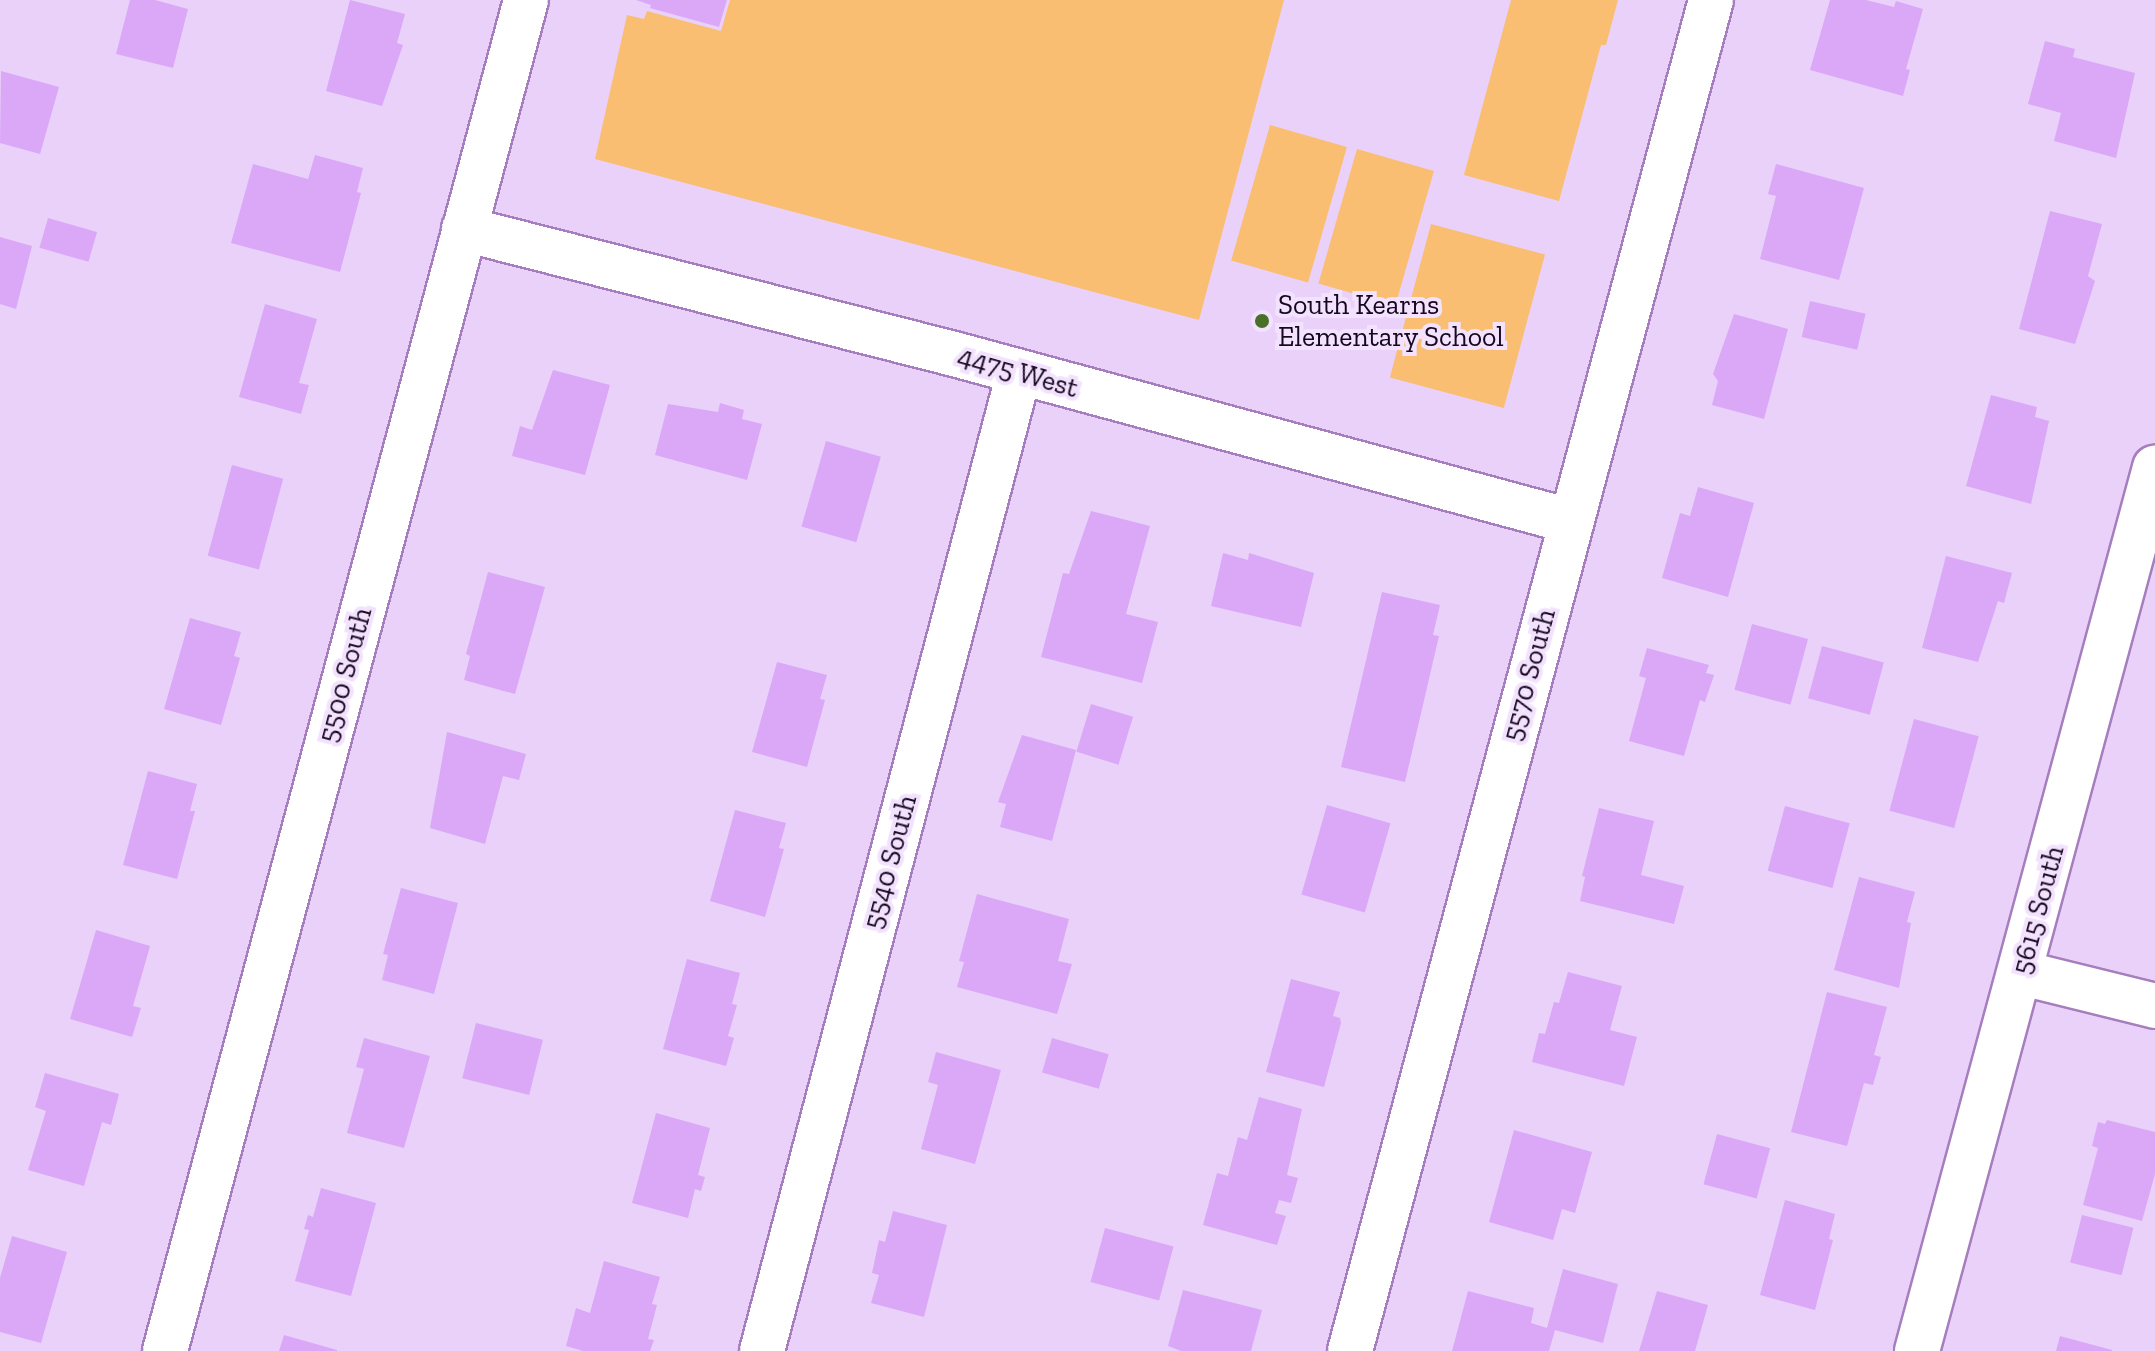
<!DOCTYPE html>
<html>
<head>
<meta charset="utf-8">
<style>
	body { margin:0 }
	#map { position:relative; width:2155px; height:1351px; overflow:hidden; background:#ead1fa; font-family:"Zilla Slab",serif }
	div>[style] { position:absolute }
	.green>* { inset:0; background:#f9be71; transform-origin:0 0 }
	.building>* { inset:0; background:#daa8f7; transform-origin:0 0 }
	.roads { filter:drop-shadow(2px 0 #a67ebe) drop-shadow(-2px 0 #a67ebe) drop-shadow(0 2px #a67ebe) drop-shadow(0 -2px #a67ebe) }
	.street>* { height:44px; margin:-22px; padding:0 22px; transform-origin:22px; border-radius:22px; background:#fff }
	.dots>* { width:22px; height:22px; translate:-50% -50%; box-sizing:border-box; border:4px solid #f3e2fe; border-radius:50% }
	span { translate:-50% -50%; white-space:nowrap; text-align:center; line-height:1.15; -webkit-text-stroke:8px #f3e2fe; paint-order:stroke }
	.poi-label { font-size:28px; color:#16071e }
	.left { translate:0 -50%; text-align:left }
	.street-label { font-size:28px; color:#16071e }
</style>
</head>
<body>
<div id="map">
	<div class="green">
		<i style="clip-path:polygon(730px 0,1284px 0,1199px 320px,595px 159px,627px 15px,644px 19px,647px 11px,721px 31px)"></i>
		<i style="clip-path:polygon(1511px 0,1618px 0,1606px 45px,1601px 45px,1559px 201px,1464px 175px)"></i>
		<i style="left:1270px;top:125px;width:80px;height:141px;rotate:16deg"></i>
		<i style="left:1357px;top:149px;width:80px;height:140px;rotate:16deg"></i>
		<i style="left:1431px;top:224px;width:118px;height:159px;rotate:15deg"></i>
	</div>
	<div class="building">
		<i style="clip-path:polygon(130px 0,155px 0,188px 9px,173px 68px,116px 54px)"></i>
		<i style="clip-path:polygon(350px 0,405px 14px,397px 43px,403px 45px,382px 106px,326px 91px)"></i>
		<i style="clip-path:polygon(636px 0,727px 0,719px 27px,650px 8px,651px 5px)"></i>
		<i style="clip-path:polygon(1830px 0,1866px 0,1894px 7px,1896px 1px,1923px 9px,1906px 69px,1910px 70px,1903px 96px,1810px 70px)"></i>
		<i style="clip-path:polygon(2045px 41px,2075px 49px,2073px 57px,2135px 73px,2116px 158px,2054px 141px,2061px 113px,2028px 104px)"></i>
		<i style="clip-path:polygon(1px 71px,59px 87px,40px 154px,0 143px)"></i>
		<i style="clip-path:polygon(315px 155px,363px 168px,357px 192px,361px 193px,340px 272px,231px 243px,253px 164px,308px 179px)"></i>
		<i style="clip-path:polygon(1776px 164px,1864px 188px,1839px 280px,1760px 259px,1776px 196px,1768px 194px)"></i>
		<i style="clip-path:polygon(2050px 211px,2102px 224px,2088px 276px,2095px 281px,2075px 344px,2019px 329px)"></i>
		<i style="left:48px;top:218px;width:51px;height:31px;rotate:16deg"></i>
		<i style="clip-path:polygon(0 237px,32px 246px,16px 309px,0 304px)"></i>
		<i style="left:1810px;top:301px;width:57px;height:37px;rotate:13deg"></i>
		<i style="clip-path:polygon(265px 304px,317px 319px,299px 383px,309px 385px,301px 414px,239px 397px)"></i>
		<i style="clip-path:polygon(1734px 314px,1788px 329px,1764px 419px,1712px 405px,1718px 381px,1713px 374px)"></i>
		<i style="clip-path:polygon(553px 370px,610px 385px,585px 475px,512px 456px,520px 426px,532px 430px)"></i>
		<i style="clip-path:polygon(1991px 395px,2037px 407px,2035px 417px,2049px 421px,2031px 504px,1966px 486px)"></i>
		<i style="clip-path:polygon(720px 403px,744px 410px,742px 419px,762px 424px,747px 480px,655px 455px,668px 404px,718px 412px)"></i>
		<i style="left:826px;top:441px;width:57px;height:89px;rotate:16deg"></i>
		<i style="left:232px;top:465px;width:53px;height:94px;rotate:15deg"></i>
		<i style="clip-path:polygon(1698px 487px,1754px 503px,1728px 597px,1662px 578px,1680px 513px,1690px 516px)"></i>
		<i style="clip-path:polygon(1091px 511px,1150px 526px,1126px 614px,1158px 622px,1142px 683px,1041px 657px,1063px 573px,1069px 574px)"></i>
		<i style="clip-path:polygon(1223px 553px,1248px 560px,1249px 553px,1314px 573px,1301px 627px,1211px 606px)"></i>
		<i style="clip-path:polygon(1946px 556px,2012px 573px,2004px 603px,1998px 601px,1978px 662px,1922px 648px)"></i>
		<i style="clip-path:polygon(488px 572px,545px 587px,515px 694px,464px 680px,470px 656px,466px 654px)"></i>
		<i style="clip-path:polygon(1382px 592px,1440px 605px,1433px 635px,1439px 636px,1405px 782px,1341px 767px)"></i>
		<i style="clip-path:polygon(190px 618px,241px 632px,234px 656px,240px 658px,221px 725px,164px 709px)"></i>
		<i style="left:1752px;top:624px;width:58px;height:68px;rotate:15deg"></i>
		<i style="left:1822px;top:646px;width:64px;height:54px;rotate:15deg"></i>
		<i style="clip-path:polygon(1647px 648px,1709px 665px,1706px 673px,1714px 675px,1705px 702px,1700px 700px,1684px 756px,1629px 741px,1646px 678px,1639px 676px)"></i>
		<i style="clip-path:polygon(777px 662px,827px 675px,820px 699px,825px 700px,807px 767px,752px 752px)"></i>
		<i style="left:1091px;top:704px;width:44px;height:50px;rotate:17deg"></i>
		<i style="left:1914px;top:719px;width:67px;height:95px;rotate:15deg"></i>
		<i style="clip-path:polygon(447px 732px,526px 754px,519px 780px,503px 776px,485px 844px,430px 828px)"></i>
		<i style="clip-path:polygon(1022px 735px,1076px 750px,1052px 841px,1000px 827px,1006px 804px,998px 802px)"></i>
		<i style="clip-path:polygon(148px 771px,197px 784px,190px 811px,195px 811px,177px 879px,123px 865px)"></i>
		<i style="left:1327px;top:805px;width:66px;height:93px;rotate:16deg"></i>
		<i style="left:1785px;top:806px;width:67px;height:67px;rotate:15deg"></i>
		<i style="clip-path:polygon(1599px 808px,1654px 821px,1641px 875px,1684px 886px,1674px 924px,1580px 901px,1585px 877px,1582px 876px)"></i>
		<i style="clip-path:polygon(735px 810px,786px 823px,779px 848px,784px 849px,765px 917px,710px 901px)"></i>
		<i style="clip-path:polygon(1859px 877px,1915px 892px,1907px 922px,1911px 923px,1899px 988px,1834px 970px)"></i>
		<i style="clip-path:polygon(401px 888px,458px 903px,434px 994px,382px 980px,388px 955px,383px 954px)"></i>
		<i style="clip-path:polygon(977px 894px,1069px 919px,1058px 961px,1072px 964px,1057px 1014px,957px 987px,964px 962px,959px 961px)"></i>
		<i style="clip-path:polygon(96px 930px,150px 946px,133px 1006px,141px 1008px,132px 1037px,70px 1019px)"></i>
		<i style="clip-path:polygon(687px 959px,740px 973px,732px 1004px,737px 1005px,728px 1036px,734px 1038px,726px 1066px,663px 1049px)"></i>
		<i style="clip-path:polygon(1568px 972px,1622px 986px,1610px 1030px,1637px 1037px,1624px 1086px,1532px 1062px,1539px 1033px,1545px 1034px,1554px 1002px,1559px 1003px)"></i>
		<i style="clip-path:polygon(1291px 979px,1340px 992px,1333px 1016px,1340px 1018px,1341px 1023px,1324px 1087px,1266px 1072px)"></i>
		<i style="clip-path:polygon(1827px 992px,1887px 1007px,1874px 1055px,1881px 1057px,1873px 1085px,1864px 1083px,1847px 1146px,1791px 1132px)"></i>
		<i style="left:476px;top:1023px;width:69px;height:57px;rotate:14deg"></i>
		<i style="clip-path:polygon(364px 1038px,430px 1056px,404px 1148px,347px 1133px,364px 1069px,356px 1067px)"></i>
		<i style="left:1052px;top:1038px;width:59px;height:36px;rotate:16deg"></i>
		<i style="clip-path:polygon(936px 1052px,1001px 1070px,975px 1164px,921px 1149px,938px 1085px,928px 1082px)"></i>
		<i style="clip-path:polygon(45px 1073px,119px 1094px,111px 1125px,102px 1122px,84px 1186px,28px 1170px,46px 1111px,35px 1107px)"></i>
		<i style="clip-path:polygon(1259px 1097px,1302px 1109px,1287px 1175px,1298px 1178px,1291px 1203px,1279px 1200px,1275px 1213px,1286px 1216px,1277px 1245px,1203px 1225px,1217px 1173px,1228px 1176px,1238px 1137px,1247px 1140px)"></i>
		<i style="clip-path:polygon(656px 1113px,710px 1128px,698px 1175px,705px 1177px,701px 1191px,695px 1189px,688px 1218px,632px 1203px)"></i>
		<i style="clip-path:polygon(2107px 1120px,2155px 1132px,2155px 1174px,2142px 1221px,2083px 1205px,2098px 1148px,2092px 1146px,2098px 1122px,2105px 1124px)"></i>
		<i style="clip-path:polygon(1514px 1130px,1592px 1152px,1575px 1213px,1562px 1209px,1553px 1240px,1489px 1222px)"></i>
		<i style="left:1717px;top:1134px;width:55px;height:52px;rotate:15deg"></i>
		<i style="clip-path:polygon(321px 1188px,376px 1203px,351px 1296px,295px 1281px,309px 1230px,304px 1229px,308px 1215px,313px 1217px)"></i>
		<i style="clip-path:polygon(1785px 1200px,1835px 1214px,1829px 1239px,1833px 1240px,1815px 1310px,1760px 1295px)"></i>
		<i style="clip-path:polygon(893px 1211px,947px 1225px,924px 1317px,871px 1303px,879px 1275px,872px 1273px,879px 1240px,885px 1242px)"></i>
		<i style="left:2082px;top:1215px;width:53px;height:49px;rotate:14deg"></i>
		<i style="left:1105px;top:1228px;width:71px;height:56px;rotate:15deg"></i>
		<i style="clip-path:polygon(12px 1236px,67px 1252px,41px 1343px,0 1332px,0 1278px)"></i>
		<i style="clip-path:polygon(604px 1261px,660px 1277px,652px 1304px,657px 1305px,648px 1339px,654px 1340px,650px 1351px,583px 1351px,566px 1346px,576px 1308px,590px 1313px)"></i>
		<i style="clip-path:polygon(1563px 1269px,1618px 1284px,1603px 1343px,1555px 1330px,1549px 1351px,1452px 1351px,1468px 1291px,1534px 1308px,1531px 1323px,1547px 1328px)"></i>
		<i style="clip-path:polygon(1183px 1290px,1262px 1310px,1251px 1351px,1181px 1351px,1168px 1346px)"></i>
		<i style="clip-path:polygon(1657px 1291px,1708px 1305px,1695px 1351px,1639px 1351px)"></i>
		<i style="clip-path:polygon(284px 1335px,337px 1350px,337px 1351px,279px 1351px)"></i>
		<i style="clip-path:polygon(2060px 1336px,2112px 1350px,2112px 1351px,2056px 1351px)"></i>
	</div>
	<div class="roads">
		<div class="street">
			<i style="left:464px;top:229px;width:506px;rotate:14.31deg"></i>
			<i style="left:954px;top:354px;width:638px;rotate:15.17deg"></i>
			<i style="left:2022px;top:973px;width:137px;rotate:13.9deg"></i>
			<i style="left:165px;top:1351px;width:1398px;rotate:-75.04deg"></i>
			<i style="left:762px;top:1351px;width:1011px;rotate:-75.28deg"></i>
			<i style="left:1350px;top:1351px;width:1398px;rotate:-75.04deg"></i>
			<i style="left:1917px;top:1351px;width:915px;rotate:-74.92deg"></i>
		</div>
	</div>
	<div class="dots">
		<i style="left:1262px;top:321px;background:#4a6f29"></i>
	</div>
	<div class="poi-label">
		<span class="left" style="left:1278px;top:321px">South Kearns<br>Elementary School</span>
	</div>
	<div class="street-label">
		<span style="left:1018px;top:372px;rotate:16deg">4475 West</span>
		<span style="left:345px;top:675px;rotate:-75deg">5500 South</span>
		<span style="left:1529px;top:675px;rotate:-75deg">5570 South</span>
		<span style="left:890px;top:862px;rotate:-75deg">5540 South</span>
		<span style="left:2038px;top:910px;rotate:-75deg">5615 South</span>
	</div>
</div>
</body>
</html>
